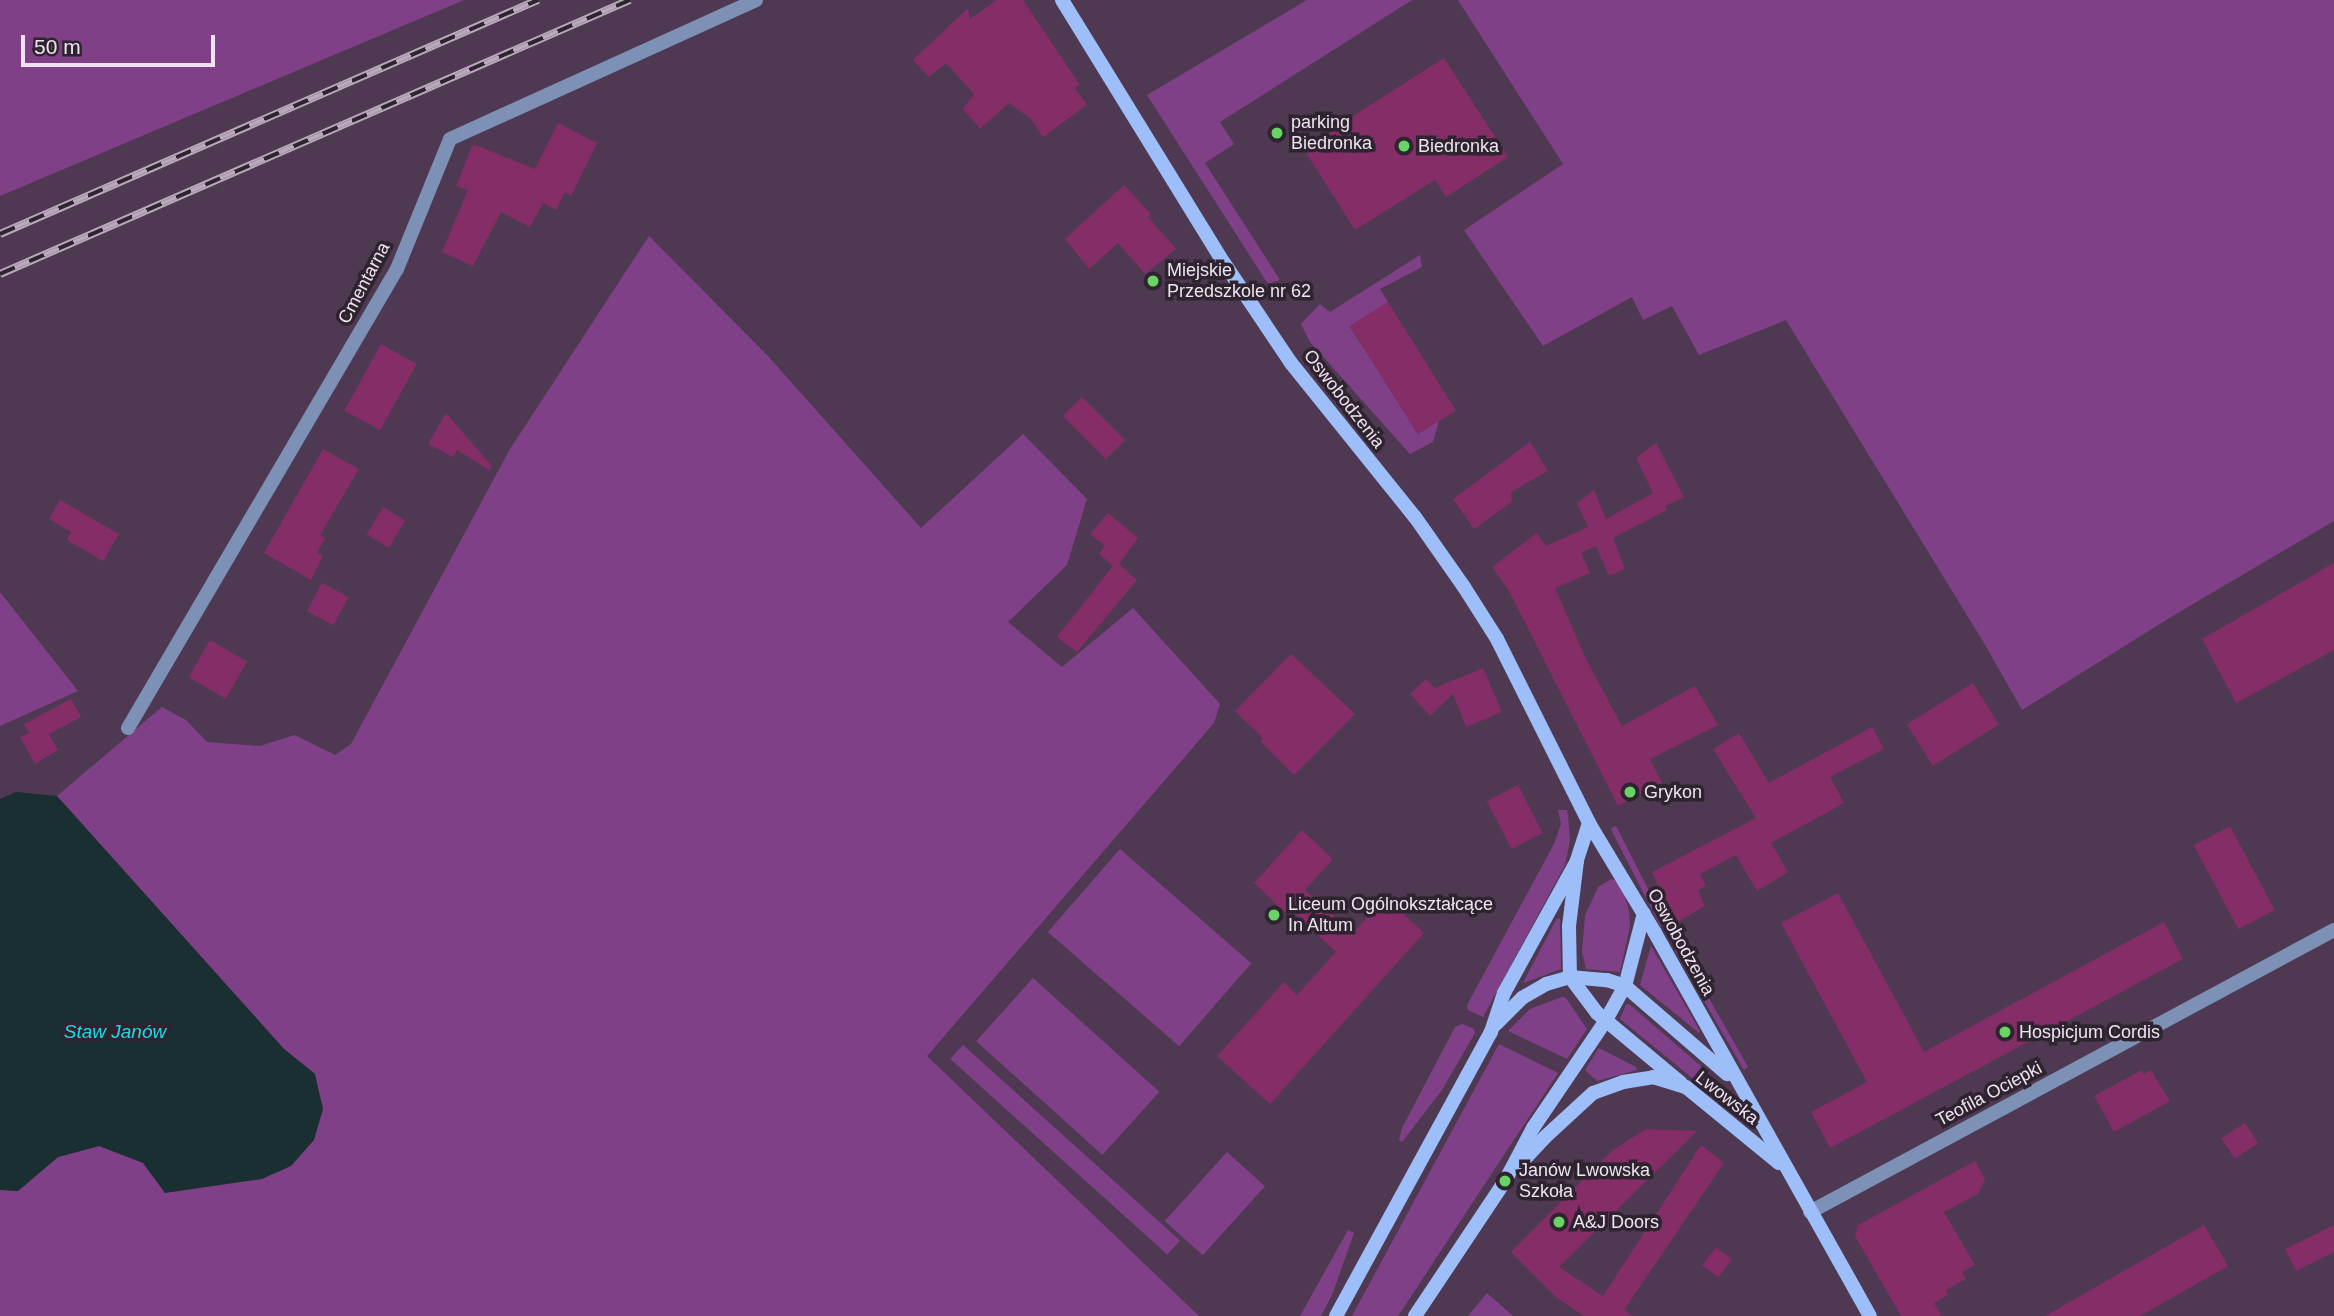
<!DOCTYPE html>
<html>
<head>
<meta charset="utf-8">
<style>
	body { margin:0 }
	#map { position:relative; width:2334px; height:1316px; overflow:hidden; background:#4f3952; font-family:Helvetica,sans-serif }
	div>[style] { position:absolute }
	.green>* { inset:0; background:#804088; transform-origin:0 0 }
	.water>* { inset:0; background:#1a2f31 }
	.building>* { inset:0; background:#842d67; transform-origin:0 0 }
	.street>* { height:14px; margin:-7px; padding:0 7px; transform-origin:7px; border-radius:7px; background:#7d91b7 }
	.secondary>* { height:14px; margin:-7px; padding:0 7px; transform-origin:7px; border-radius:7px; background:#9ebefa }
	.rail>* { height:8px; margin-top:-4px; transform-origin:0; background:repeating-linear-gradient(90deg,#2e2430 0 16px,#b9a8bb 0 32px); box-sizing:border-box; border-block:2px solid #b9a8bb }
	.dots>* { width:19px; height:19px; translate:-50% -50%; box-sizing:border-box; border:4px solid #2e2430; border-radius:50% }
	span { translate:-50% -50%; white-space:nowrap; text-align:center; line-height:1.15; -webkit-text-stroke:7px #2e2430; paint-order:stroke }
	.poi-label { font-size:18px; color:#f0e2f1 }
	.left { translate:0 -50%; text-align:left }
	.street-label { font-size:18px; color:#f0e2f1 }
	.water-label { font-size:19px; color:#22d9e6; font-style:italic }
	.scale { position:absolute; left:21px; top:35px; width:194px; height:32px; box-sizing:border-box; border:4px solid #f0e2f1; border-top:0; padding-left:9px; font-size:21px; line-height:24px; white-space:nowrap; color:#f0e2f1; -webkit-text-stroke:5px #2e2430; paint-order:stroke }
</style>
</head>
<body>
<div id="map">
	<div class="green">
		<i style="clip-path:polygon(0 0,464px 0,0 196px)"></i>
		<i style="clip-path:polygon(1307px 0,1412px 0,1220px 122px,1234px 144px,1205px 163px,1280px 280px,1268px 284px,1147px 95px)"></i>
		<i style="clip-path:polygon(1458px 0,2334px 0,2334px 521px,2171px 617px,2022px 710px,1984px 643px,1786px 320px,1699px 355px,1672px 306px,1643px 320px,1632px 297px,1543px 346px,1464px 230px,1563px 164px)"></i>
		<i style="clip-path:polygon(649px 236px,767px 355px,921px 528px,1023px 434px,1087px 499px,1067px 565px,1008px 622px,1062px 667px,1133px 608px,1220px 704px,1214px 723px,927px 1056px,1199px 1316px,0 1316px,0 1190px,18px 1191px,58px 1157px,99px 1146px,143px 1162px,315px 1074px,284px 1049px,57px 796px,162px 707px,186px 720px,207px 742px,260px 746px,295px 735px,335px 755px,351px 744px,510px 449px)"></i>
		<i style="clip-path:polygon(1420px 255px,1422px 267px,1380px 289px,1388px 302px,1350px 327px,1418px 433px,1439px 421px,1433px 442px,1410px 454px,1310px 342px,1301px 324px,1320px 304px,1330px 312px)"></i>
		<i style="clip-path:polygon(0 592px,78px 691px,0 726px)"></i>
		<i style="clip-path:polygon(1558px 810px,1567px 810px,1568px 816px,1570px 840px,1565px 865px,1483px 1017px,1468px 1010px,1467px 1005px,1554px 844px,1561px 824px)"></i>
		<i style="left:1616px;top:826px;width:110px;height:6px;rotate:63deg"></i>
		<i style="left:1120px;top:849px;width:174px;height:110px;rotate:41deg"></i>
		<i style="clip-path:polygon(1611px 879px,1616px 880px,1625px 895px,1629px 912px,1630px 926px,1620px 972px,1586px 969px,1582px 952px,1585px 916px,1598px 887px)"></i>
		<i style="clip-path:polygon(1557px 918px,1560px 919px,1561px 969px,1523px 983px)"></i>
		<i style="clip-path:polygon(1678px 944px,1748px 1067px,1744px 1070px,1674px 949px)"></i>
		<i style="clip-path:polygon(1651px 946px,1700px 1031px,1699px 1033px,1640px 985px)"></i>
		<i style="left:1033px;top:978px;width:170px;height:85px;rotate:42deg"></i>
		<i style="clip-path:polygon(1562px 997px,1566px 998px,1587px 1029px,1567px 1059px,1508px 1031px,1530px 1009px)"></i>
		<i style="clip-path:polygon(1629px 1004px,1702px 1067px,1725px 1095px,1719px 1100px,1620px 1019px,1626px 1005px)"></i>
		<i style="clip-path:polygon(1462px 1024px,1474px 1029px,1475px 1033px,1442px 1090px,1402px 1142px,1399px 1140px,1402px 1128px,1455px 1027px)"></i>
		<i style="clip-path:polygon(1499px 1044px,1558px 1073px,1398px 1316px,1352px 1316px)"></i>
		<i style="left:963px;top:1045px;width:292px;height:19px;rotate:42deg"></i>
		<i style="clip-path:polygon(1599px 1048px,1636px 1067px,1637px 1070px,1597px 1081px,1585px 1070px)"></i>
		<i style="left:1227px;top:1152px;width:51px;height:93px;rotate:42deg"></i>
		<i style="clip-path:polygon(1348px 1230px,1354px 1233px,1332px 1295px,1321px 1316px,1300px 1316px)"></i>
		<i style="clip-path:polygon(1487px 1293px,1513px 1316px,1468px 1316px)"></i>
	</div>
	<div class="water">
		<i style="clip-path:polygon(16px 792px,57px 796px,284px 1049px,315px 1074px,323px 1109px,314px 1140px,291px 1166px,262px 1179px,165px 1193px,143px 1163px,99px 1146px,58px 1157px,18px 1191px,0 1190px,0 799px)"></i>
	</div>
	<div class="building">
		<i style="clip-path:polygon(997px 0,1023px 0,1080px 85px,1075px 88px,1087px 105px,1043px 137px,1030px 118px,1009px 103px,980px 129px,963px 109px,974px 94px,946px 63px,929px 77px,913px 60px,968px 8px,970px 19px)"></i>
		<i style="clip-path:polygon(1444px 58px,1508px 157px,1446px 197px,1435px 180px,1355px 230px,1303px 148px)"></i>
		<i style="clip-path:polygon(558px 123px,597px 143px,571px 196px,565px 192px,556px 210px,543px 203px,530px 227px,501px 212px,473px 266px,442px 252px,468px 190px,456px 186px,473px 144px,535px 169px)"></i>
		<i style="clip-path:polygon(1124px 185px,1151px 214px,1148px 217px,1176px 249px,1145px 274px,1118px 243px,1089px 269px,1065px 239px)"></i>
		<i style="left:1388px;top:302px;width:128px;height:45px;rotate:58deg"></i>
		<i style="left:381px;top:344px;width:41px;height:76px;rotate:29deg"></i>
		<i style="left:1082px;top:397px;width:61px;height:27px;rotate:45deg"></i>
		<i style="clip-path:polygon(446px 413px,492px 466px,489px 470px,457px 450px,453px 457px,428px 444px)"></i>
		<i style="clip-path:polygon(1530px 442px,1548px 471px,1511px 492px,1512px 502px,1474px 529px,1453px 499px)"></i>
		<i style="clip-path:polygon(1656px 443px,1684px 497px,1665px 506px,1667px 510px,1613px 538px,1625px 569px,1609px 576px,1596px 546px,1581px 553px,1590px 573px,1555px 588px,1586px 659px,1622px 726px,1695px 686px,1718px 725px,1650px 759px,1662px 783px,1618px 806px,1509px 591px,1492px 567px,1537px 533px,1546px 546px,1588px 527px,1577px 503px,1594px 490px,1606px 519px,1653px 493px,1636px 458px)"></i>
		<i style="clip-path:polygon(323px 449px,359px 469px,320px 535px,325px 538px,317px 553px,323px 556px,311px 580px,264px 553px)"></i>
		<i style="clip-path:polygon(60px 500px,119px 534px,103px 561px,67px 540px,71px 532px,49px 519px)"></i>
		<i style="left:383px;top:507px;width:26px;height:32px;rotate:31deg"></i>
		<i style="clip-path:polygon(1108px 513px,1138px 538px,1119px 564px,1137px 580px,1077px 652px,1057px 637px,1113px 566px,1099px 554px,1105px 546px,1090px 534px)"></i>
		<i style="clip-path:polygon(2334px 563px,2334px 650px,2236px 703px,2202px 639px)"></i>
		<i style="left:322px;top:583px;width:30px;height:32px;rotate:28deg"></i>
		<i style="left:210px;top:640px;width:43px;height:43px;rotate:30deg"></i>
		<i style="clip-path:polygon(1291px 654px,1355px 714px,1294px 775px,1260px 741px,1263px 738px,1235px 711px)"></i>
		<i style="clip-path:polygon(1483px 668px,1502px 712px,1466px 727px,1453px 694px,1430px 716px,1410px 694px,1426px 679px,1435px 688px)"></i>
		<i style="left:1973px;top:683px;width:49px;height:78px;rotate:58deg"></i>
		<i style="clip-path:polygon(71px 699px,81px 717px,49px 734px,58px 750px,35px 764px,20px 737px,29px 733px,24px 724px)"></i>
		<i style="clip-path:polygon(1872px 727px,1884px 749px,1830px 777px,1844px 803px,1771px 843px,1788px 872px,1757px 891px,1736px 855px,1700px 874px,1706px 886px,1698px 890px,1705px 906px,1676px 923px,1652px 872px,1756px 818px,1713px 749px,1739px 733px,1769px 783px)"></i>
		<i style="left:1518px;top:785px;width:54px;height:35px;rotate:63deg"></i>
		<i style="left:2230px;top:826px;width:95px;height:41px;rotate:62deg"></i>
		<i style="clip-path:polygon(1302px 830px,1333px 859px,1305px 890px,1353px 933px,1385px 897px,1424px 933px,1270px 1104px,1217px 1056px,1284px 982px,1297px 995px,1336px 952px,1289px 908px,1285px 912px,1254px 883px)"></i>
		<i style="clip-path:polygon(1838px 893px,1924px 1052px,2164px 922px,2183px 959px,1830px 1148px,1811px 1112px,1867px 1082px,1781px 923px)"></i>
		<i style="clip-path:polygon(2142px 1070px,2144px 1074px,2151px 1070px,2170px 1101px,2114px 1132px,2094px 1096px)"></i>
		<i style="left:2245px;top:1123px;width:24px;height:28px;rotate:57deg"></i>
		<i style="clip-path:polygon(1646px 1129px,1697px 1131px,1559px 1267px,1603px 1296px,1701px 1145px,1724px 1163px,1624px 1310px,1633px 1316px,1584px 1316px,1557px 1298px,1511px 1252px,1613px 1150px)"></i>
		<i style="clip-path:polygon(1975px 1161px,1985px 1179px,1978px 1194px,1944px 1212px,1975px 1265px,1962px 1272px,1966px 1279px,1946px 1290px,1948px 1295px,1934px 1303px,1942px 1316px,1901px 1316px,1855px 1236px,1858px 1225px)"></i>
		<i style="clip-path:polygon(2204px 1225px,2228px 1266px,2163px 1303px,2140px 1316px,2045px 1316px)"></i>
		<i style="clip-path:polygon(2334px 1225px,2334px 1252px,2296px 1271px,2285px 1249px)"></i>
		<i style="left:1716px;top:1247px;width:20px;height:23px;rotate:37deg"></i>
	</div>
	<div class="street">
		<i style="left:128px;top:728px;width:532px;rotate:-59.63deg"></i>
		<i style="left:397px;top:269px;width:140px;rotate:-67.8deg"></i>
		<i style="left:450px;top:139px;width:336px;rotate:-24.4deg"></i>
		<i style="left:1810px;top:1212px;width:595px;rotate:-28.29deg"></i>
	</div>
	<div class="secondary">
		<i style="left:1062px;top:0;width:309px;rotate:58.4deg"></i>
		<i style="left:1224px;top:263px;width:120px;rotate:56.2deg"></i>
		<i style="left:1291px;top:363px;width:198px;rotate:51.2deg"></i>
		<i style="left:1415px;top:517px;width:85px;rotate:55deg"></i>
		<i style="left:1464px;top:587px;width:62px;rotate:57.6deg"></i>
		<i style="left:1497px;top:639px;width:206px;rotate:63.4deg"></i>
		<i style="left:1589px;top:823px;width:128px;rotate:59deg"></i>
		<i style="left:1655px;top:933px;width:439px;rotate:60.7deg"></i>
		<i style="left:1589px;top:823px;width:40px;rotate:108deg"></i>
		<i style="left:1577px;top:861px;width:65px;rotate:97deg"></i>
		<i style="left:1569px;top:926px;width:51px;rotate:88.9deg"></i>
		<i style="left:1570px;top:977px;width:45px;rotate:53.1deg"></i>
		<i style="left:1597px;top:1013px;width:109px;rotate:39.8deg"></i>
		<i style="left:1496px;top:1024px;width:37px;rotate:-45deg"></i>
		<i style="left:1522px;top:998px;width:28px;rotate:-30deg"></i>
		<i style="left:1546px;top:984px;width:25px;rotate:-16deg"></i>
		<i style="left:1570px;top:977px;width:37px;rotate:5deg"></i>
		<i style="left:1607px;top:980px;width:19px;rotate:18deg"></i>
		<i style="left:1625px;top:986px;width:135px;rotate:40.8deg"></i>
		<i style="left:1520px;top:1164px;width:35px;rotate:-47deg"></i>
		<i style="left:1544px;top:1138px;width:67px;rotate:-42.6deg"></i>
		<i style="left:1593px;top:1093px;width:32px;rotate:-20deg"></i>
		<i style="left:1623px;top:1082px;width:30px;rotate:-9deg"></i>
		<i style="left:1653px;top:1077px;width:34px;rotate:17deg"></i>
		<i style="left:1686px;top:1087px;width:120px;rotate:39.3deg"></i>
		<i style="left:1336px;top:1316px;width:324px;rotate:-61.4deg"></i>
		<i style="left:1491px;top:1032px;width:41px;rotate:-71.6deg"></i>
		<i style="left:1504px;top:993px;width:151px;rotate:-61.1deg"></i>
		<i style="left:1415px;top:1316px;width:162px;rotate:-56.3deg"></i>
		<i style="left:1505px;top:1181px;width:60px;rotate:-62.2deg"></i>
		<i style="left:1533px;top:1128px;width:130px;rotate:-55.9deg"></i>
		<i style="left:1606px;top:1020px;width:39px;rotate:-61deg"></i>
		<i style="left:1625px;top:986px;width:75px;rotate:-75.4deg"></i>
	</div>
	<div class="rail">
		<i style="left:0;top:234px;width:587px;rotate:-23.51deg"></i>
		<i style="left:0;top:274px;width:687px;rotate:-23.51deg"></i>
	</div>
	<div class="dots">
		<i style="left:1277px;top:133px;background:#69d464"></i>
		<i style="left:1404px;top:146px;background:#69d464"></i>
		<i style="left:1153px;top:281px;background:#69d464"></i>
		<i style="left:1630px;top:792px;background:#69d464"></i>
		<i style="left:1274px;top:915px;background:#69d464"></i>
		<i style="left:2005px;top:1032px;background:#69d464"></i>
		<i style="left:1505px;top:1181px;background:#69d464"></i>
		<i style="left:1559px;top:1222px;background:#69d464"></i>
	</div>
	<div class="poi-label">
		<span class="left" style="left:1291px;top:133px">parking<br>Biedronka</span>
		<span class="left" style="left:1418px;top:146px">Biedronka</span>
		<span class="left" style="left:1167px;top:281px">Miejskie<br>Przedszkole nr 62</span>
		<span class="left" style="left:1644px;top:792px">Grykon</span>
		<span class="left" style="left:1288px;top:915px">Liceum Ogólnokształcące<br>In Altum</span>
		<span class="left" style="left:2019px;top:1032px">Hospicjum Cordis</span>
		<span class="left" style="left:1519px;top:1181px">Janów Lwowska<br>Szkoła</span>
		<span class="left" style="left:1573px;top:1222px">A&amp;J Doors</span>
	</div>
	<div class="street-label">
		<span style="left:364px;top:283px;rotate:-62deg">Cmentarna</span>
		<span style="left:1344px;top:399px;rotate:52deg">Oswobodzenia</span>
		<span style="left:1681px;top:942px;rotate:61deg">Oswobodzenia</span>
		<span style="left:1989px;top:1094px;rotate:-28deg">Teofila Ociepki</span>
		<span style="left:1727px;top:1098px;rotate:38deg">Lwowska</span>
	</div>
	<div class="water-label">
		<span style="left:115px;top:1032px">Staw Janów</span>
	</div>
	<div class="scale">50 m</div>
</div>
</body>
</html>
